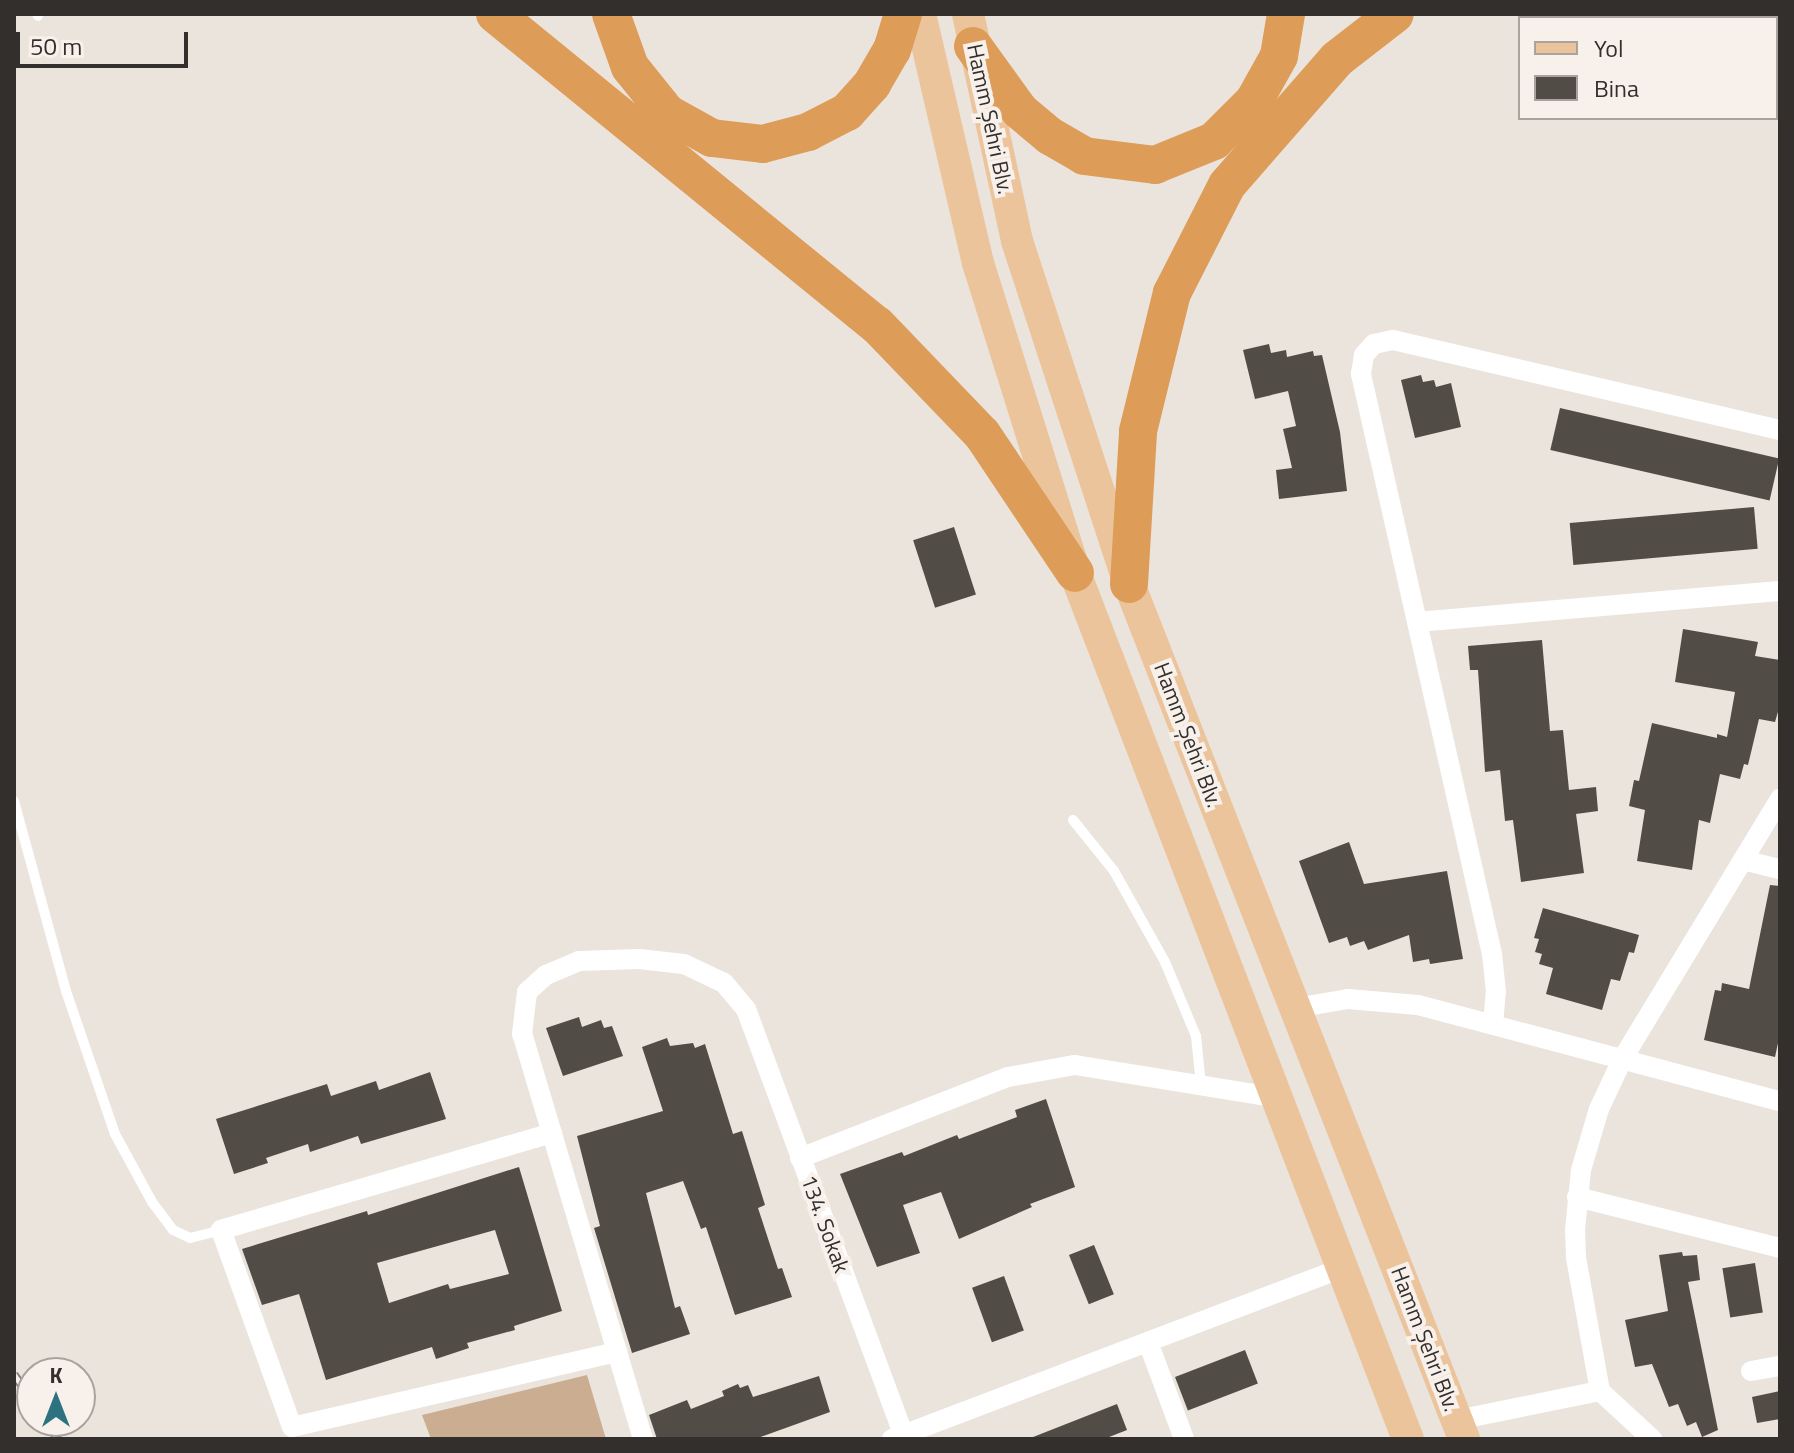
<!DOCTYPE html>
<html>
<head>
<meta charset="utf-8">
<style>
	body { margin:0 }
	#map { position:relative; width:1794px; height:1453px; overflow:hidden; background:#ebe4dd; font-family:"Titillium Web",sans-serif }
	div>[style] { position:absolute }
	.green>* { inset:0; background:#cbae91 }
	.building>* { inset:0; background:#524c47; transform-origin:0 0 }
	.lane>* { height:10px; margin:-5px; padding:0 5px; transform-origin:5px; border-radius:5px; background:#fff }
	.street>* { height:20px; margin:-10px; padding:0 10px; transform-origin:10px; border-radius:10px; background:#fff }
	.primary>* { height:32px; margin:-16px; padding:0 16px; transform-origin:16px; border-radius:16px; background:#ebc49b }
	.highway>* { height:38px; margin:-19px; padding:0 19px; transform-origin:19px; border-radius:19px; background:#dd9c58 }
	.rail>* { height:9px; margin-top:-4.5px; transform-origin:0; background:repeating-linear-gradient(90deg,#f8f1eb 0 18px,#837f7a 0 36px); box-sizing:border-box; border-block:2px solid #837f7a }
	span { translate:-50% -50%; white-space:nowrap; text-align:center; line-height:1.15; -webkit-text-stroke:8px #f8f1eb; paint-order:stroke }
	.street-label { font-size:22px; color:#322f2c }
	.frame { position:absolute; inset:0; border:16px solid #322f2c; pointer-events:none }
	.legend { position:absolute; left:1518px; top:16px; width:260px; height:104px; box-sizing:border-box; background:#f8f1eb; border:2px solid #a9a39f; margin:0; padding:10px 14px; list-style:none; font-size:24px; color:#322f2c }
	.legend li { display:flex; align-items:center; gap:16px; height:40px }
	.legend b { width:40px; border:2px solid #a9a39f }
	.north { position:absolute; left:16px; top:1357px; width:80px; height:80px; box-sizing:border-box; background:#f8f1eb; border:2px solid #a9a39f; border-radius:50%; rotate:0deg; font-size:22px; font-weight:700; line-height:32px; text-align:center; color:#322f2c }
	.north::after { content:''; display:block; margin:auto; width:28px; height:36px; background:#2d7281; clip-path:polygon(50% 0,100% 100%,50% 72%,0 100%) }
	.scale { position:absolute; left:16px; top:32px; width:172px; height:36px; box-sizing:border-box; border:4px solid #322f2c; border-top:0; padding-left:10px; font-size:24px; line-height:28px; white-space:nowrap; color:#322f2c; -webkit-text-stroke:6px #f8f1eb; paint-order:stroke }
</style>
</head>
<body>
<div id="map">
	<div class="green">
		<i style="clip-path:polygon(587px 1375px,606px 1439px,431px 1439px,422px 1415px)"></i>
	</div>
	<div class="building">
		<i style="clip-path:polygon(1269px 344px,1271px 353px,1286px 350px,1287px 357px,1313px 351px,1314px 356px,1322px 355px,1340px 432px,1347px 491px,1279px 499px,1276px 470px,1292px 468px,1283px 429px,1296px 426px,1288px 391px,1255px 399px,1243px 350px)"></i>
		<i style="clip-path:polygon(1421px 375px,1423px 382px,1434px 380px,1436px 387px,1451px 383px,1461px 427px,1415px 438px,1401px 380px)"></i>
		<i style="left:1560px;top:408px;width:225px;height:43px;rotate:13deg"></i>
		<i style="left:1754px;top:507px;width:42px;height:185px;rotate:85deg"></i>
		<i style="left:954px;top:527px;width:71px;height:43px;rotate:72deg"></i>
		<i style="clip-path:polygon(1683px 629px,1758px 642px,1755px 656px,1780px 660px,1780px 705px,1775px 722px,1759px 719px,1748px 765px,1744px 764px,1740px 779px,1720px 774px,1710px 823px,1699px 820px,1692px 870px,1637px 861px,1645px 810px,1629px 806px,1634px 780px,1639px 781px,1652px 723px,1717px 738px,1717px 734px,1727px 737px,1735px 692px,1675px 682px)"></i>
		<i style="clip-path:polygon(1542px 640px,1550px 731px,1563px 730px,1569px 790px,1596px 787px,1598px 811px,1576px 814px,1584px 873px,1521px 882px,1513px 820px,1505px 821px,1500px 770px,1485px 772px,1478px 670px,1470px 670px,1468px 646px)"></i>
		<i style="clip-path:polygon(1349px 842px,1364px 884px,1447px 871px,1463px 959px,1430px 964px,1429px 959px,1413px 962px,1409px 935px,1368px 950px,1364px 941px,1350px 946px,1347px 937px,1329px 943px,1299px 861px)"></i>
		<i style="clip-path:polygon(1770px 885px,1780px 886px,1780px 1034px,1775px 1057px,1704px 1040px,1715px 990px,1721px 991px,1722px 983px,1749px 989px)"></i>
		<i style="clip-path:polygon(1543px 908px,1639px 935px,1634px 953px,1629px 952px,1620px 981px,1611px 979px,1602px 1010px,1546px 994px,1553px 968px,1539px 964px,1542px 954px,1535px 952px,1539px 939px,1534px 938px)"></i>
		<i style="clip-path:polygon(579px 1017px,582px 1027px,601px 1020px,604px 1028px,612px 1026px,623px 1056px,563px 1076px,546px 1028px)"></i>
		<i style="clip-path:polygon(667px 1038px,670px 1046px,693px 1043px,695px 1048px,705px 1044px,733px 1134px,742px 1131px,765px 1205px,758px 1208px,778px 1269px,782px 1268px,792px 1297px,735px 1315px,706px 1227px,701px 1229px,683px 1181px,646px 1193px,675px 1308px,680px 1306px,690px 1334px,632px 1353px,594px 1228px,600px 1226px,577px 1136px,663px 1111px,642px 1047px)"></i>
		<i style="clip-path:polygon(430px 1072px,446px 1119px,361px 1144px,358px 1136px,310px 1152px,308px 1144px,266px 1158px,268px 1163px,234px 1174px,216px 1119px,327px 1084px,331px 1096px,376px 1081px,379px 1090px)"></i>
		<i style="clip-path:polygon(1046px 1099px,1075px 1187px,1030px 1204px,1032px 1207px,959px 1239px,941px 1192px,903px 1205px,920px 1253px,877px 1267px,840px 1174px,902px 1152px,904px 1156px,957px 1135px,959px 1139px,1017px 1117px,1015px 1110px)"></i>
		<i style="clip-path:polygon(evenodd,519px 1167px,562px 1311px,514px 1326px,515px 1330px,467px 1343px,469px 1348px,436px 1359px,432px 1347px,326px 1380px,299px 1294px,262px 1305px,242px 1249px,367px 1211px,368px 1215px,519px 1167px,495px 1230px,509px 1274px,450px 1289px,448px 1284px,389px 1303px,377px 1263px,495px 1230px)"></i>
		<i style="left:1094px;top:1245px;width:53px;height:27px;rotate:68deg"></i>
		<i style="clip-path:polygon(1682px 1252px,1683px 1256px,1697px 1255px,1700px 1280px,1688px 1282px,1718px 1430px,1702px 1437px,1696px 1422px,1687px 1426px,1678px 1404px,1669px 1407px,1652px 1364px,1635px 1367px,1625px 1320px,1668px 1311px,1659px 1255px)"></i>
		<i style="left:1755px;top:1263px;width:50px;height:33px;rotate:81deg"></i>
		<i style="left:1004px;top:1276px;width:58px;height:34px;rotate:70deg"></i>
		<i style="left:1245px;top:1350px;width:36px;height:75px;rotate:69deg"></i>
		<i style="clip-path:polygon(819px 1376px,830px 1412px,755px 1439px,657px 1439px,649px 1415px,687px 1400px,691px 1409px,724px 1396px,722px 1391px,738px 1384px,740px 1388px,748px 1385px,753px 1397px)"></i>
		<i style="clip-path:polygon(1780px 1391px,1780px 1419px,1757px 1423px,1752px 1397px)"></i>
		<i style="clip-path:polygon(1117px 1404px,1127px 1430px,1104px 1439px,1028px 1439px)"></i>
	</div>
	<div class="lane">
		<i style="left:37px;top:14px;width:2px;rotate:63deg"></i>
		<i style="left:14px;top:801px;width:197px;rotate:74.7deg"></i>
		<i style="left:66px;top:991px;width:151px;rotate:71.1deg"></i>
		<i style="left:115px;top:1134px;width:77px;rotate:61.4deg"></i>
		<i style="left:152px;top:1202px;width:35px;rotate:53deg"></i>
		<i style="left:173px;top:1230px;width:19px;rotate:25deg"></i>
		<i style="left:190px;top:1238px;width:32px;rotate:-14deg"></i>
		<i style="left:1073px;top:820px;width:65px;rotate:51.2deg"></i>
		<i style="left:1114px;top:871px;width:104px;rotate:60.7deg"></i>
		<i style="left:1165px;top:962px;width:80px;rotate:67.3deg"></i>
		<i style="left:1196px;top:1036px;width:49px;rotate:84.2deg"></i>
	</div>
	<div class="street">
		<i style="left:1417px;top:622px;width:364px;rotate:-4.9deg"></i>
		<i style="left:1743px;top:860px;width:38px;rotate:14deg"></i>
		<i style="left:1295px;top:1008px;width:54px;rotate:-9.6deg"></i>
		<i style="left:1348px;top:999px;width:70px;rotate:4.9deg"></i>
		<i style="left:1418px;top:1005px;width:375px;rotate:14.9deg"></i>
		<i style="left:1493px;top:1024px;width:32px;rotate:-85deg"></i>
		<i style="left:1496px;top:992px;width:38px;rotate:-96deg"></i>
		<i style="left:1492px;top:954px;width:595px;rotate:-102.73deg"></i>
		<i style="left:1361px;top:374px;width:19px;rotate:-81deg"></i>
		<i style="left:1364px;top:355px;width:15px;rotate:-48deg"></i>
		<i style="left:1374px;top:344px;width:19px;rotate:-12deg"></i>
		<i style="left:1393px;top:340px;width:397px;rotate:13.1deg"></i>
		<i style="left:552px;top:1133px;width:345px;rotate:163.7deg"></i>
		<i style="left:221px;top:1230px;width:209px;rotate:70.2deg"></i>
		<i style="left:292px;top:1427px;width:334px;rotate:-13deg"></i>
		<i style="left:800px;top:1158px;width:223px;rotate:-21.3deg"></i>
		<i style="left:1008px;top:1077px;width:68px;rotate:-10.2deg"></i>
		<i style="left:1075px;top:1065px;width:207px;rotate:9.2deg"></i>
		<i style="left:1577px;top:1197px;width:209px;rotate:14.1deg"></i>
		<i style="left:1148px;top:1342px;width:103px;rotate:69.6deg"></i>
		<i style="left:1751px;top:1371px;width:29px;rotate:-10deg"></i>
		<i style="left:1600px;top:1391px;width:136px;rotate:-100.2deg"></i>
		<i style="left:1576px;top:1257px;width:27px;rotate:-92deg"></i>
		<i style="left:1575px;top:1230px;width:60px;rotate:-84.3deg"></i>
		<i style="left:1581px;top:1170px;width:64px;rotate:-73.6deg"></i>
		<i style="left:1599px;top:1109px;width:56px;rotate:-64.8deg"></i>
		<i style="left:1623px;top:1058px;width:303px;rotate:-58.8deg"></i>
		<i style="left:1457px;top:1420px;width:146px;rotate:-11.5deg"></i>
		<i style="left:1600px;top:1391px;width:71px;rotate:42.7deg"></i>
		<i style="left:643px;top:1439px;width:423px;rotate:-106.6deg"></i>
		<i style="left:522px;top:1034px;width:42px;rotate:-83.2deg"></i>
		<i style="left:527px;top:992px;width:25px;rotate:-42deg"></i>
		<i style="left:546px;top:975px;width:36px;rotate:-23deg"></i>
		<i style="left:579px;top:961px;width:60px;rotate:-1.9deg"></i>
		<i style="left:639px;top:959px;width:45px;rotate:6.3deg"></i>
		<i style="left:684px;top:964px;width:44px;rotate:25.4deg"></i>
		<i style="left:724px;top:983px;width:34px;rotate:50deg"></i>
		<i style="left:746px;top:1009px;width:458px;rotate:69.7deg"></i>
		<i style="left:892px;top:1439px;width:482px;rotate:-20.8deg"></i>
	</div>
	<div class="primary">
		<i style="left:920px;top:14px;width:256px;rotate:76.9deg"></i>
		<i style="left:978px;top:263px;width:325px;rotate:72.6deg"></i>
		<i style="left:1075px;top:573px;width:928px;rotate:68.97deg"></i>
		<i style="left:968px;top:14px;width:232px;rotate:77.8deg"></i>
		<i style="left:1017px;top:241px;width:361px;rotate:71.9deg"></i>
		<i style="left:1129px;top:584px;width:918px;rotate:68.6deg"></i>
	</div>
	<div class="highway">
		<i style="left:495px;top:14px;width:493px;rotate:39.2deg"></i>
		<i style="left:877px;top:325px;width:151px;rotate:46.1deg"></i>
		<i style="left:982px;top:434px;width:167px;rotate:56.2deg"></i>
		<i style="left:611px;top:14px;width:56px;rotate:70.3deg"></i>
		<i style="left:630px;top:67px;width:59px;rotate:51.2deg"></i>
		<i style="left:667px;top:113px;width:51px;rotate:29.1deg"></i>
		<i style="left:712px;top:138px;width:51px;rotate:6.7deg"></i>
		<i style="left:763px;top:144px;width:47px;rotate:-14.9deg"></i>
		<i style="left:808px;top:132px;width:44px;rotate:-27.1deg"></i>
		<i style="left:847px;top:112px;width:38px;rotate:-48deg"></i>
		<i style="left:872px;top:84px;width:39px;rotate:-60deg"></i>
		<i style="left:892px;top:50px;width:38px;rotate:-73deg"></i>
		<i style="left:973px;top:46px;width:80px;rotate:54.1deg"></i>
		<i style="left:1020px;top:111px;width:39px;rotate:40deg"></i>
		<i style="left:1050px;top:136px;width:39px;rotate:30deg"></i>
		<i style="left:1084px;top:156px;width:72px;rotate:7.2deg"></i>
		<i style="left:1155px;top:165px;width:64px;rotate:-22.1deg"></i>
		<i style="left:1214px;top:141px;width:57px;rotate:-45deg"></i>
		<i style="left:1254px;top:101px;width:51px;rotate:-60.9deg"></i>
		<i style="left:1279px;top:56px;width:43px;rotate:-80.5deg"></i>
		<i style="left:1129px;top:584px;width:153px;rotate:-86.6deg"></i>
		<i style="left:1138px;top:431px;width:142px;rotate:-76.2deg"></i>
		<i style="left:1172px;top:293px;width:121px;rotate:-63deg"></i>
		<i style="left:1227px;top:185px;width:167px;rotate:-48.9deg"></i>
		<i style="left:1337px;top:59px;width:73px;rotate:-37.8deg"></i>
	</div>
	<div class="rail">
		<i style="left:14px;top:1374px;width:32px;rotate:55deg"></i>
		<i style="left:46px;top:1421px;width:22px;rotate:56deg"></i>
	</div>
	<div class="street-label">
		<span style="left:990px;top:119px;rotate:78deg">Hamm Şehri Blv.</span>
		<span style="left:1188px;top:735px;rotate:69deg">Hamm Şehri Blv.</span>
		<span style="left:825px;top:1224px;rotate:70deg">134. Sokak</span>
		<span style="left:1425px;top:1339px;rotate:69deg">Hamm Şehri Blv.</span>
	</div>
	<div class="frame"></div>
	<ul class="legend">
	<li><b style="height:10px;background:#ebc49b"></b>Yol</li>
	<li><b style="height:22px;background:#524c47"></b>Bina</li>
	</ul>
	<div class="north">K</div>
	<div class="scale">50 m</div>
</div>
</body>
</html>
